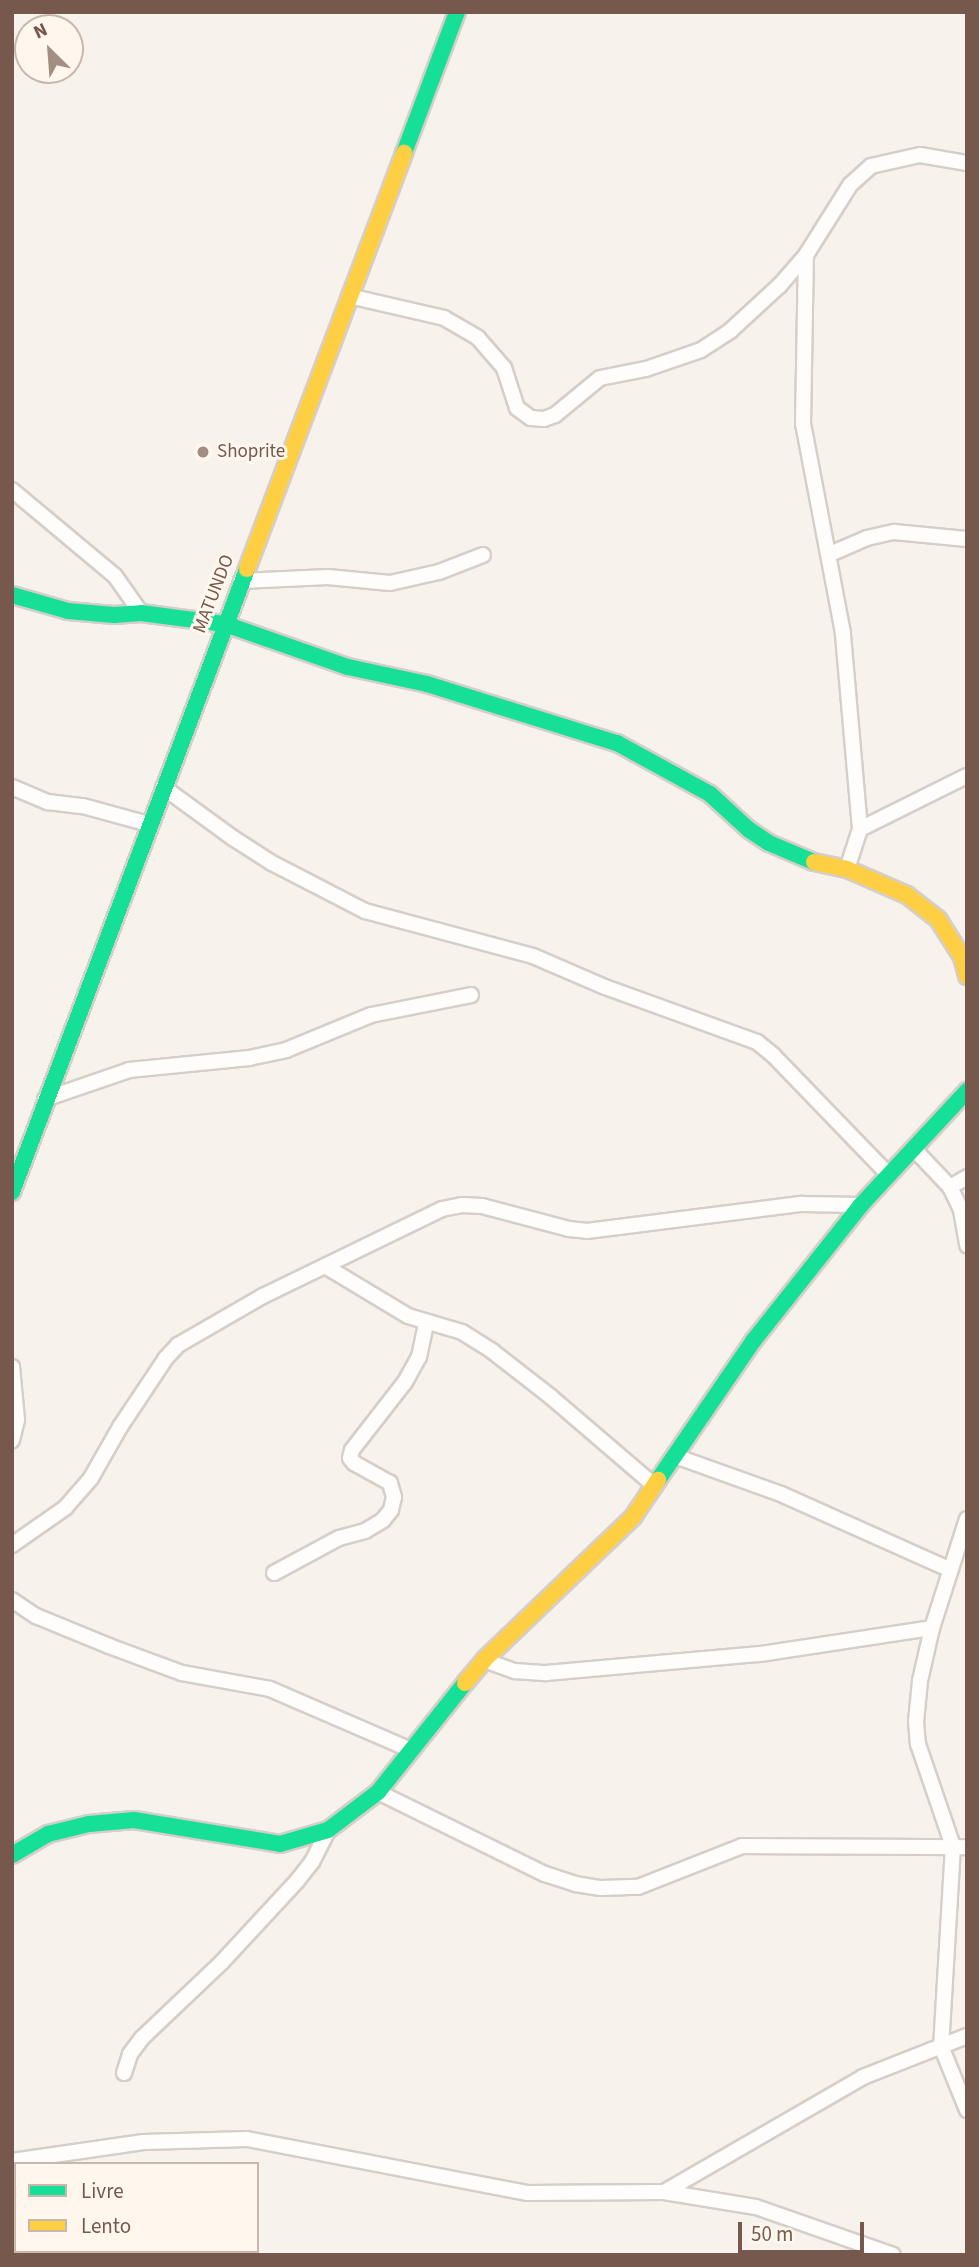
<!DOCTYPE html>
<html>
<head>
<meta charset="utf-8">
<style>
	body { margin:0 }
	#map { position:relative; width:979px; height:2267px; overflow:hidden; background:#f7f2ec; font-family:"Source Sans 3",sans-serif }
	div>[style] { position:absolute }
	.roads { filter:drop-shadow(2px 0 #d6cec8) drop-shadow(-2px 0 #d6cec8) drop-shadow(0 2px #d6cec8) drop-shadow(0 -2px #d6cec8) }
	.street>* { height:14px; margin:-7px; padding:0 7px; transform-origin:7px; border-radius:7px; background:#fefdfc }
	.fast>* { height:16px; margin:-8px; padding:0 8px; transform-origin:8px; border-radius:8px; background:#16e098 }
	.slow>* { height:16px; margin:-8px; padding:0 8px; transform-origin:8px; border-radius:8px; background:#ffcf43 }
	.dots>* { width:19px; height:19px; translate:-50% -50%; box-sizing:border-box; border:4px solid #fff7ee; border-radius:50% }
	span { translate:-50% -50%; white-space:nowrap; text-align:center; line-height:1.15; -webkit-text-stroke:6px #fff7ee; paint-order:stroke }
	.poi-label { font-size:19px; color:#76584c }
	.left { translate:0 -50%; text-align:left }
	.street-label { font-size:19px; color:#76584c }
	.frame { position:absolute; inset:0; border:14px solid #76584c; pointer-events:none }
	.legend { position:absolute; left:14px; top:2162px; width:245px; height:91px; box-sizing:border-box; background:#fff7ee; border:2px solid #c8b7ad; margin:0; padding:9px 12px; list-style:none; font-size:21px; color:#76584c }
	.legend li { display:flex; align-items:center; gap:14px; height:35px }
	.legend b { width:35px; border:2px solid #c8b7ad }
	.north { position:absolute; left:14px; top:14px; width:70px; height:70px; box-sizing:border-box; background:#fff7ee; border:2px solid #c8b7ad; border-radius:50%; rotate:335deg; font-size:19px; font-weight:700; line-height:28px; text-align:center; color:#76584c }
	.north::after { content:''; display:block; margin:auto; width:24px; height:32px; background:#a38e84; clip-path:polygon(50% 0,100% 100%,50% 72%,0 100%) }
	.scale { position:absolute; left:738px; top:2222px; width:126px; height:32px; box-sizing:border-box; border:4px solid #76584c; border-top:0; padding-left:9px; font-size:21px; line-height:24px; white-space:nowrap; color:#76584c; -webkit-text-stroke:5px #fff7ee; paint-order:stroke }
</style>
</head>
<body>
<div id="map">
	<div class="roads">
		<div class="street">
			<i style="left:349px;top:296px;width:98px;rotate:13deg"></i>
			<i style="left:444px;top:318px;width:39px;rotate:30deg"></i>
			<i style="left:478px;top:338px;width:40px;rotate:49deg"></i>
			<i style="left:504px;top:368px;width:42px;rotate:72deg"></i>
			<i style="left:517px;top:408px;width:17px;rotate:36deg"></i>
			<i style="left:531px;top:418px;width:13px;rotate:4deg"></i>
			<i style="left:544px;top:419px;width:12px;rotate:-20deg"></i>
			<i style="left:555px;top:415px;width:58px;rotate:-39.4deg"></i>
			<i style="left:600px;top:378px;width:47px;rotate:-11.1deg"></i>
			<i style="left:646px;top:369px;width:58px;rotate:-19.1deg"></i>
			<i style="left:701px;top:350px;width:35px;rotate:-33deg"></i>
			<i style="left:730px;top:331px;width:68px;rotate:-42.6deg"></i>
			<i style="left:780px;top:285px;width:40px;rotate:-49deg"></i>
			<i style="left:12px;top:490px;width:134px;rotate:39.9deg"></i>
			<i style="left:115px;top:576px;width:45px;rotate:54.9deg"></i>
			<i style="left:830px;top:554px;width:40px;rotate:-23.4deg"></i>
			<i style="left:867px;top:538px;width:28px;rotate:-13deg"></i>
			<i style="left:894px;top:532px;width:73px;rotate:5.5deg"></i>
			<i style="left:241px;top:581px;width:87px;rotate:-2.6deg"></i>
			<i style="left:328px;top:577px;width:62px;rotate:5.5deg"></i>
			<i style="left:390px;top:583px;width:50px;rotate:-12.7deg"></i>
			<i style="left:439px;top:572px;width:47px;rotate:-21.1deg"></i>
			<i style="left:12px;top:787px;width:39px;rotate:23deg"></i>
			<i style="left:48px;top:802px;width:35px;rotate:7deg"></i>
			<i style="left:83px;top:806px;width:68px;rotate:15.3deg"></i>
			<i style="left:163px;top:787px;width:87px;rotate:36.1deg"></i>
			<i style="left:233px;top:838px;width:46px;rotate:32.7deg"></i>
			<i style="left:272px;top:863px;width:105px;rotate:27.3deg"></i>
			<i style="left:365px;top:911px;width:174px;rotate:15deg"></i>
			<i style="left:533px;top:956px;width:78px;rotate:23.3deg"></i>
			<i style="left:605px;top:987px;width:162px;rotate:19.9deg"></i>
			<i style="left:757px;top:1042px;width:21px;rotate:39deg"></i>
			<i style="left:773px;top:1055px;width:167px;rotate:46deg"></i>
			<i style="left:860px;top:829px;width:119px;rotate:-26.4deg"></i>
			<i style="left:847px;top:869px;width:42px;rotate:-72deg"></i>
			<i style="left:860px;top:829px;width:197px;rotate:-95deg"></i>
			<i style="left:843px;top:633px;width:213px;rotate:-100.8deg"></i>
			<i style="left:803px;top:424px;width:169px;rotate:-89deg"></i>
			<i style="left:806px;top:255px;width:83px;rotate:-57.8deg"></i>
			<i style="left:850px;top:185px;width:28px;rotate:-42deg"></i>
			<i style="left:871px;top:166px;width:50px;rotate:-12.7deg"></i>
			<i style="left:920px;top:155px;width:48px;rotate:9.7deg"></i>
			<i style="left:45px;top:1099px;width:89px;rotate:-19deg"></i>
			<i style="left:129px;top:1070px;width:121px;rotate:-5.7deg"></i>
			<i style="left:249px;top:1058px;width:38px;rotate:-12deg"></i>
			<i style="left:286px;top:1050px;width:92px;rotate:-22.4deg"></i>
			<i style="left:371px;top:1015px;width:102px;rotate:-11.3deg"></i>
			<i style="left:914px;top:1149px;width:52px;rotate:46.5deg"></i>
			<i style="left:950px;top:1187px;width:25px;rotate:64deg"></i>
			<i style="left:961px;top:1210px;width:36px;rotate:80deg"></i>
			<i style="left:950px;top:1187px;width:20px;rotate:-30deg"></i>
			<i style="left:325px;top:1266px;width:97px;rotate:31.1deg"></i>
			<i style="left:408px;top:1316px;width:56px;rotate:16.5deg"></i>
			<i style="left:462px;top:1332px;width:36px;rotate:32deg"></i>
			<i style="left:492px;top:1351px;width:75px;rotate:37.9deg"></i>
			<i style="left:551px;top:1397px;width:137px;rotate:40.6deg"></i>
			<i style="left:12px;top:1367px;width:53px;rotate:84.6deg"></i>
			<i style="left:17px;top:1420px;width:21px;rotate:104deg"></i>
			<i style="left:675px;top:1456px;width:113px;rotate:19.7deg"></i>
			<i style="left:781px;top:1494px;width:184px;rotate:24.1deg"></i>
			<i style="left:967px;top:1519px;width:114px;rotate:107.8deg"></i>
			<i style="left:932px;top:1628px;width:54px;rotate:102.8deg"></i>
			<i style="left:920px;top:1681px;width:41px;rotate:95.6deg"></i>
			<i style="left:916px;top:1722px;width:22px;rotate:85deg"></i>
			<i style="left:918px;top:1744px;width:108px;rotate:71.1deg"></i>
			<i style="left:953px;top:1846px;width:200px;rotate:93.4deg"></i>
			<i style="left:941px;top:2046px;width:69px;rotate:67.9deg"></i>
			<i style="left:12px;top:1545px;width:65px;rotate:-34.9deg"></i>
			<i style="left:65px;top:1508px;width:40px;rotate:-49deg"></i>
			<i style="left:91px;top:1478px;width:59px;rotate:-60.4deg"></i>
			<i style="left:120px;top:1427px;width:83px;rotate:-56.3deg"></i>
			<i style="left:166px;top:1358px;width:18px;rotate:-47deg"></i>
			<i style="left:178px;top:1345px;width:98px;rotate:-30deg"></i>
			<i style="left:263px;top:1296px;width:199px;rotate:-25.9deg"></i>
			<i style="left:442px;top:1209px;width:20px;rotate:-11deg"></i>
			<i style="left:462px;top:1205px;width:20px;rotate:3deg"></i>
			<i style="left:482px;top:1206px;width:90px;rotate:14.8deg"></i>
			<i style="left:569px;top:1229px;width:18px;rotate:6deg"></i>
			<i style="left:587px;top:1231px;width:217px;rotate:-7.2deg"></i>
			<i style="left:802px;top:1204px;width:59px;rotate:1deg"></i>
			<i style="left:274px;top:1573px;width:74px;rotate:-28.3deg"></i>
			<i style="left:339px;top:1538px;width:27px;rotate:-15deg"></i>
			<i style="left:365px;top:1531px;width:21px;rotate:-31deg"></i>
			<i style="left:383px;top:1520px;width:13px;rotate:-51deg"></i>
			<i style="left:391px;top:1510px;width:13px;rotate:-77deg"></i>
			<i style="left:394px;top:1497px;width:15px;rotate:-106deg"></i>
			<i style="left:390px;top:1483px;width:41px;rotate:-150.9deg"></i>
			<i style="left:354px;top:1463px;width:6px;rotate:-129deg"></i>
			<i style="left:350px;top:1458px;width:8px;rotate:-76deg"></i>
			<i style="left:352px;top:1450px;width:86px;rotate:-52.1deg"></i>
			<i style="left:405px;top:1382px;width:29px;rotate:-61deg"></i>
			<i style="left:419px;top:1357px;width:35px;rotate:-78deg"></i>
			<i style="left:12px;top:1600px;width:29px;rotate:34deg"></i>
			<i style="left:36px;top:1616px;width:79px;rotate:22.3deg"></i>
			<i style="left:109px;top:1646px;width:78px;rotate:20.3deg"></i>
			<i style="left:182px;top:1673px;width:89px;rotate:10.3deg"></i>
			<i style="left:270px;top:1689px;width:154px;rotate:23.4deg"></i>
			<i style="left:484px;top:1660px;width:33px;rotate:20deg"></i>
			<i style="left:515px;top:1671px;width:31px;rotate:4deg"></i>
			<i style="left:546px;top:1673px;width:215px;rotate:-5.1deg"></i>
			<i style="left:760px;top:1654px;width:174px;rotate:-8.6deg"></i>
			<i style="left:378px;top:1792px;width:186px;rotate:26.2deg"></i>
			<i style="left:545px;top:1874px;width:32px;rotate:18deg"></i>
			<i style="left:575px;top:1884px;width:26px;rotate:9deg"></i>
			<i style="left:601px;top:1888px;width:37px;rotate:-2deg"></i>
			<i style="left:638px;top:1887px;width:112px;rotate:-21.5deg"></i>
			<i style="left:742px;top:1846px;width:225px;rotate:0.3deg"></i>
			<i style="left:124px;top:2073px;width:20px;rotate:-72deg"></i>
			<i style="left:130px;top:2054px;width:20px;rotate:-53deg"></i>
			<i style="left:142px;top:2038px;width:110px;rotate:-43.5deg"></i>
			<i style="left:222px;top:1962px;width:110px;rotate:-47.2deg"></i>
			<i style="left:297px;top:1881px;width:24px;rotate:-52deg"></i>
			<i style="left:312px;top:1862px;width:36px;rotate:-63deg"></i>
			<i style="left:12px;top:2161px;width:133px;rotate:-8.2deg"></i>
			<i style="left:144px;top:2142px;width:103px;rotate:-1.7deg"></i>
			<i style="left:247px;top:2139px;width:285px;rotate:10.9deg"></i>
			<i style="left:527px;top:2193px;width:137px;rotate:-0.4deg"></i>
			<i style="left:664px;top:2192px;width:93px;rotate:9.3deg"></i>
			<i style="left:756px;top:2207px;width:145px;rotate:19.3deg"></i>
			<i style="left:664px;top:2192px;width:230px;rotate:-30deg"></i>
			<i style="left:863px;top:2077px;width:112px;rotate:-21.5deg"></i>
		</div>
		<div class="fast">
			<i style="left:404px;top:153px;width:151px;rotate:-69.4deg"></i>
			<i style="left:12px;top:595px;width:58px;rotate:15.9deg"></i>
			<i style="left:68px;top:611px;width:46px;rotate:5deg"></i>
			<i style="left:114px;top:615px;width:27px;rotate:-4deg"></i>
			<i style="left:141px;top:613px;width:85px;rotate:7.5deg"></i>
			<i style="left:225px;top:624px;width:130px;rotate:19.3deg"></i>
			<i style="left:348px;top:667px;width:81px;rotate:12.1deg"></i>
			<i style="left:427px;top:684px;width:199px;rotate:17.3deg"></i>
			<i style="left:617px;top:743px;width:106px;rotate:28.7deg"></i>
			<i style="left:710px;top:794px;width:52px;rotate:42.6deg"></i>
			<i style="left:748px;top:829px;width:25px;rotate:34deg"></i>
			<i style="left:769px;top:843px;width:49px;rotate:22.9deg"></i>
			<i style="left:12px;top:1192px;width:666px;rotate:-69.33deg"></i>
			<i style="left:658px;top:1480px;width:170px;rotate:-55.6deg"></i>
			<i style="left:754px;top:1340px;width:172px;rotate:-51.6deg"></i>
			<i style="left:861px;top:1205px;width:156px;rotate:-47.1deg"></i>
			<i style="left:12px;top:1855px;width:42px;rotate:-30.3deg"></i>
			<i style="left:48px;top:1834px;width:42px;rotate:-13.7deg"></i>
			<i style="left:89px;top:1824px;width:45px;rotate:-5.1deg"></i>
			<i style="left:134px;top:1820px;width:148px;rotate:9.3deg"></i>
			<i style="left:280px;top:1844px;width:50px;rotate:-16.3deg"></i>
			<i style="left:328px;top:1830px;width:63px;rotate:-37.2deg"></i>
			<i style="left:378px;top:1792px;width:139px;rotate:-51.4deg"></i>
		</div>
		<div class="slow">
			<i style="left:247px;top:569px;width:445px;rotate:-69.3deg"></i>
			<i style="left:814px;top:862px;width:34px;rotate:12deg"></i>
			<i style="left:847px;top:869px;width:65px;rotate:23.4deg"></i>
			<i style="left:907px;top:895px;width:39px;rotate:38deg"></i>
			<i style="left:938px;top:919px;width:45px;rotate:57.7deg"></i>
			<i style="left:962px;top:957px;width:20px;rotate:75deg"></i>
			<i style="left:465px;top:1683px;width:30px;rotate:-50deg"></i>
			<i style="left:484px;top:1660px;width:207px;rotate:-43.8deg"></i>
			<i style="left:633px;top:1517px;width:45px;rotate:-56deg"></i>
		</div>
	</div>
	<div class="dots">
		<i style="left:203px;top:452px;background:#a38e84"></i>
	</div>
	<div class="poi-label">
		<span class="left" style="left:217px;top:452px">Shoprite</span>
	</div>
	<div class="street-label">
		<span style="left:214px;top:594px;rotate:-69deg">MATUNDO</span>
	</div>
	<div class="frame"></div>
	<ul class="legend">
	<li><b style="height:9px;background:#16e098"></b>Livre</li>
	<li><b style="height:9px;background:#ffcf43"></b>Lento</li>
	</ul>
	<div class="north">N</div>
	<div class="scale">50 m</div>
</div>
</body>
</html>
